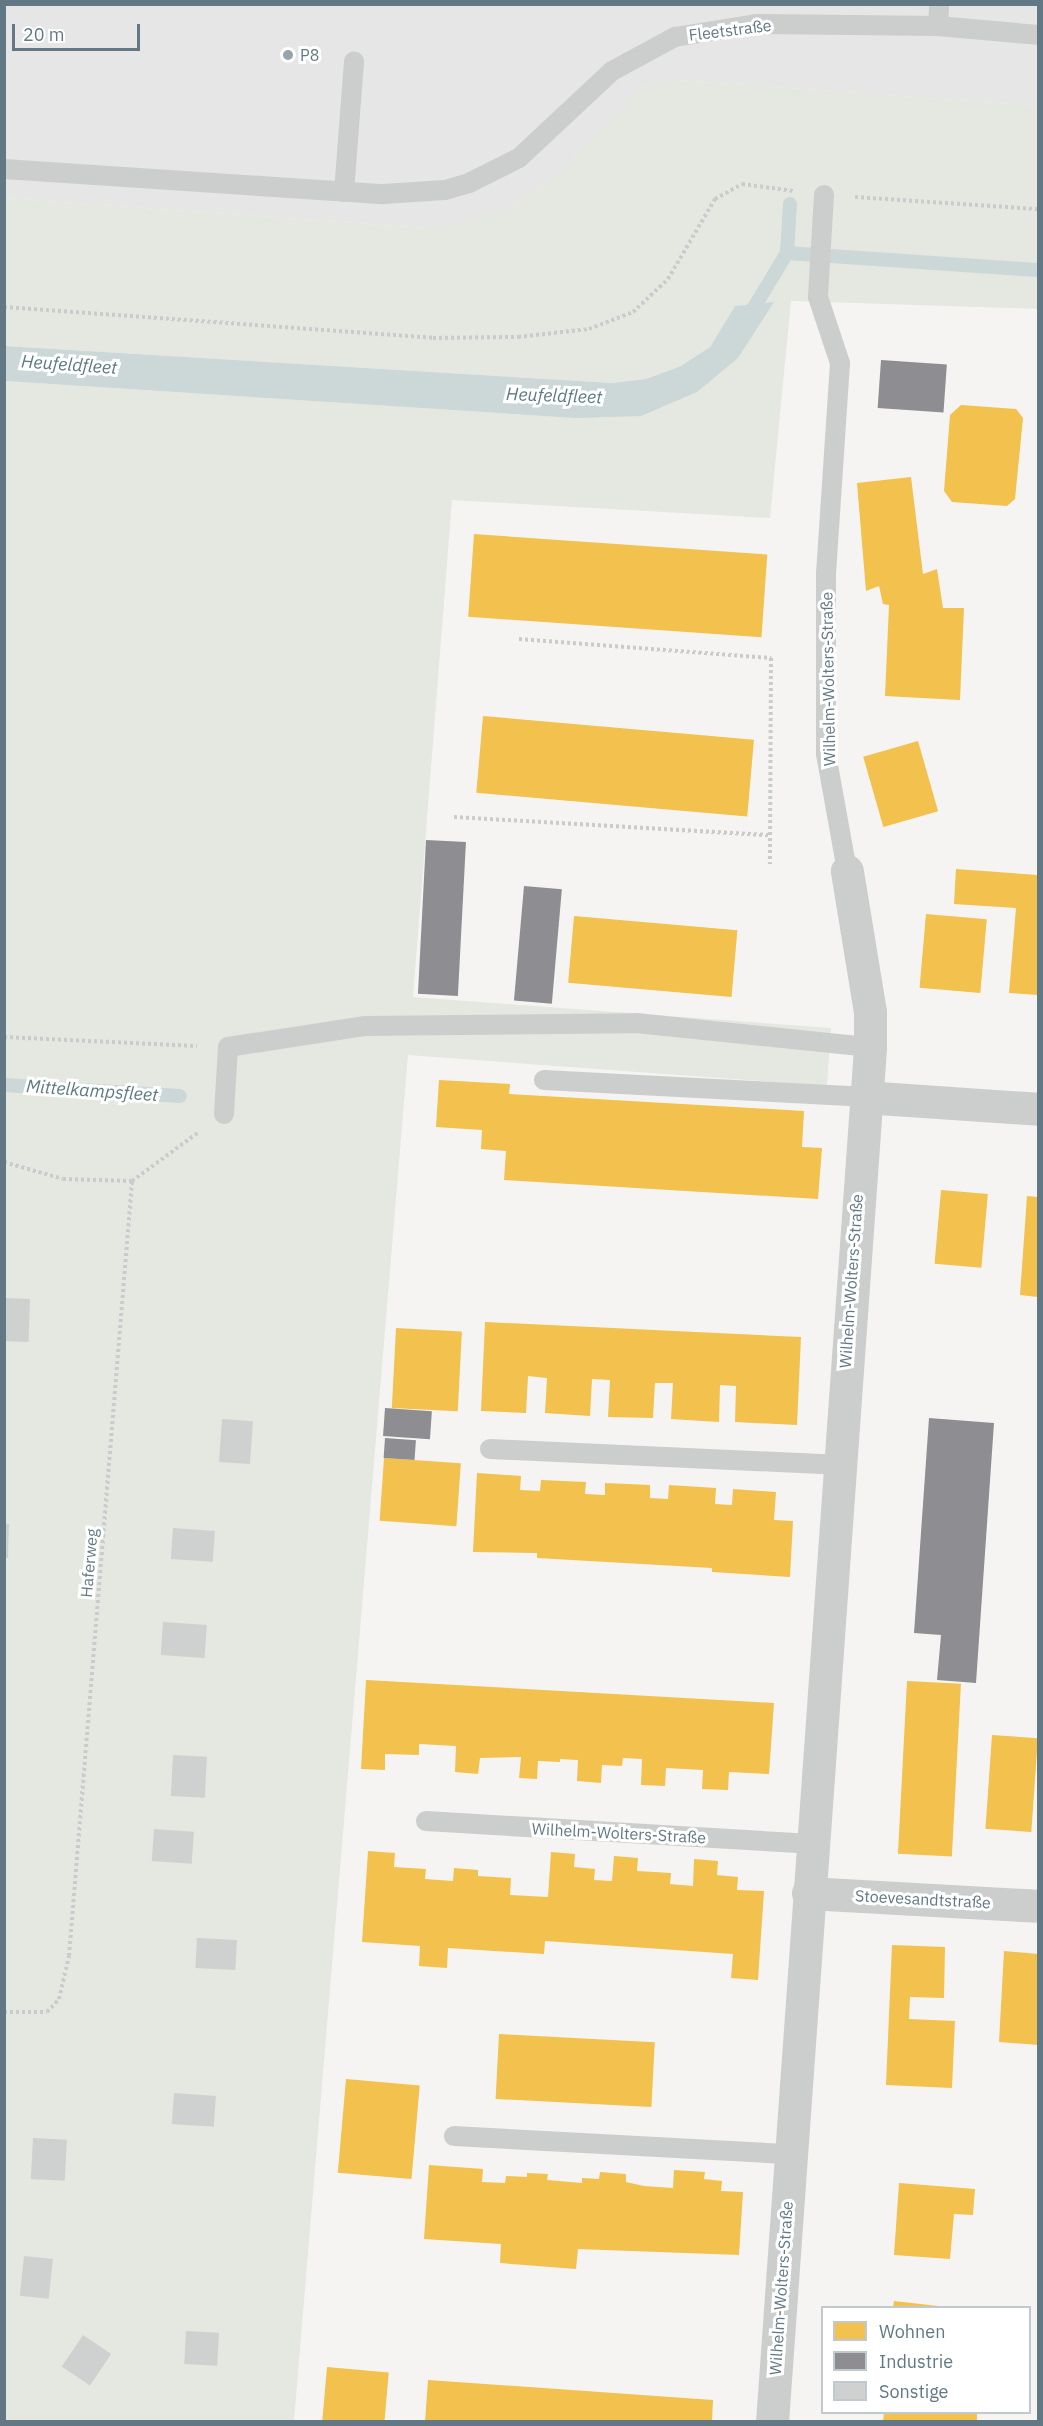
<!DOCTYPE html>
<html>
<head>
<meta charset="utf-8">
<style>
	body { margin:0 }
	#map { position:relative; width:1043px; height:2426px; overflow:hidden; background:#f5f4f2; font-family:"IBM Plex Sans",sans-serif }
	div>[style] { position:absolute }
	.built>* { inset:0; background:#e5e6e5 }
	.green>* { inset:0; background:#e4e8e0 }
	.water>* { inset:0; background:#ccd7d8 }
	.homes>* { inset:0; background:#f2c14e; transform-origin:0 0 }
	.industry>* { inset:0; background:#8d8d92; transform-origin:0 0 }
	.stream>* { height:14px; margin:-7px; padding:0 7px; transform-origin:7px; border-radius:7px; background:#ccd7d8 }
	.building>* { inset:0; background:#cfd0d0; transform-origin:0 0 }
	.path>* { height:4px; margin-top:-2px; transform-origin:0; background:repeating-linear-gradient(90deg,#cacbcc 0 3px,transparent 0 6px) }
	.lane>* { height:20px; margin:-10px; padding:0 10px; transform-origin:10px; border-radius:10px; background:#cccece }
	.street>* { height:33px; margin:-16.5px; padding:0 16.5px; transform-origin:16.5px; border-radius:16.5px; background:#cccece }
	.dots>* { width:16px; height:16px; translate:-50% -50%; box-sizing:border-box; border:3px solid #fff; border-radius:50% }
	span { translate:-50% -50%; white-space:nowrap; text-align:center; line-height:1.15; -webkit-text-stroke:6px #fff; paint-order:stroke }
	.street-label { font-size:16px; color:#627985 }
	.poi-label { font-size:16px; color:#627985 }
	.left { translate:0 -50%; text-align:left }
	.water-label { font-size:18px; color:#5e7b82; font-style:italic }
	.frame { position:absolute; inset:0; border:6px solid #627985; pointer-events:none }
	.legend { position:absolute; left:821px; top:2306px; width:210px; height:108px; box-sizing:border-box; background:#fff; border:2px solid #c0c9ce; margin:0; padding:8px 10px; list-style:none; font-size:18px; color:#627985 }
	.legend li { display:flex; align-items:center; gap:12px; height:30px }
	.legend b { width:30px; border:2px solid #c0c9ce }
	.scale { position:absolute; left:12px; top:24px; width:128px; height:27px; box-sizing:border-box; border:3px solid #627985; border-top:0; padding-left:8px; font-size:18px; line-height:21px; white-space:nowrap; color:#627985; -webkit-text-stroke:4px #fff; paint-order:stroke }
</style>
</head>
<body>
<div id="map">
	<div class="built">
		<i style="clip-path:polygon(4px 5px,1038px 5px,1038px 106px,677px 80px,639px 88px,561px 172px,503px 213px,439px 229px,5px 198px)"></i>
	</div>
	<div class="green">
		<i style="clip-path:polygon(677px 80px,1038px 106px,1038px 309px,791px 301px,770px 518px,452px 500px,413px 997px,831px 1028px,827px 1086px,408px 1055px,294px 2421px,5px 2421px,4px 381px,574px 418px,697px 392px,735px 306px,710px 347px,681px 366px,646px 379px,612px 383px,5px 346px,5px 198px,438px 229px,503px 213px,561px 172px,639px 88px)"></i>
	</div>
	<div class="water">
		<i style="clip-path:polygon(774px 302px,738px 358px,697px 392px,641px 416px,574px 418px,5px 381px,5px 346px,612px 383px,646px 379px,681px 366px,710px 347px,735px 306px)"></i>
	</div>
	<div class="homes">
		<i style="clip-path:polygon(961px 405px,1016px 409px,1023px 418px,1015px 499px,1007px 506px,952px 502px,944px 491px,950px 415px)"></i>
		<i style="clip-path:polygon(911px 477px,923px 574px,937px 569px,943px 608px,964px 608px,960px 700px,885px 696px,889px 605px,883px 604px,879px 586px,866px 591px,857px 483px)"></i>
		<i style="left:474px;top:534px;width:294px;height:83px;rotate:4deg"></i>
		<i style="left:483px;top:716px;width:272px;height:77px;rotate:5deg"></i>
		<i style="left:918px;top:741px;width:73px;height:57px;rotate:74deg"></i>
		<i style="clip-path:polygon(956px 869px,1038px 875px,1038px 995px,1009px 993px,1016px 908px,954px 904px)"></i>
		<i style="left:926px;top:914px;width:61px;height:74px;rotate:5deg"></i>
		<i style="left:574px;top:916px;width:164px;height:67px;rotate:5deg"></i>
		<i style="clip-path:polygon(439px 1080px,510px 1084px,509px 1094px,804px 1111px,802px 1147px,822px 1148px,818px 1199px,504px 1180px,506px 1151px,481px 1149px,482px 1130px,436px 1127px)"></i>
		<i style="left:941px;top:1190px;width:47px;height:74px;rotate:5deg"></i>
		<i style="clip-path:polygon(1027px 1196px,1038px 1197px,1038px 1297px,1020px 1295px)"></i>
		<i style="clip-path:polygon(485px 1322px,801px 1337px,797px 1425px,735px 1422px,736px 1386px,720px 1385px,719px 1422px,671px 1419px,673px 1383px,655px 1383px,653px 1418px,608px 1417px,610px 1380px,592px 1379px,590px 1416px,545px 1413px,547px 1378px,528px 1376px,526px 1413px,481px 1411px)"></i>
		<i style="left:396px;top:1328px;width:66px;height:80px;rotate:3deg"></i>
		<i style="left:384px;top:1458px;width:77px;height:63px;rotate:4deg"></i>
		<i style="clip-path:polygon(477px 1473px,521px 1476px,520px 1490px,540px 1491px,541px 1480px,586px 1482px,585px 1494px,605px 1495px,605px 1483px,650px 1485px,650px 1498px,668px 1499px,669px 1485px,716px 1488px,715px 1504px,732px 1505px,733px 1489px,776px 1492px,774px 1520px,793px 1521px,790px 1577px,712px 1572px,712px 1568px,537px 1558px,537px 1553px,473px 1552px)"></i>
		<i style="clip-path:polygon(366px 1680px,774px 1703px,769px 1774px,729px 1772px,728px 1790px,702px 1789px,703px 1770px,666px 1768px,665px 1786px,641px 1785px,642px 1759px,623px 1758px,622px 1766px,602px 1765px,601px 1783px,577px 1781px,578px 1760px,560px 1759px,560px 1762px,538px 1761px,537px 1779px,519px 1778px,521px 1757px,480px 1758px,478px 1774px,455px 1772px,456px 1746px,419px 1744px,419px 1755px,385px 1754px,385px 1770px,361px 1769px)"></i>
		<i style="left:907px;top:1681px;width:54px;height:173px;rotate:3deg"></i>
		<i style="left:992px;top:1735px;width:46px;height:94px;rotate:4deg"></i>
		<i style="clip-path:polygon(368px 1851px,395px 1853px,394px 1867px,426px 1869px,425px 1879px,453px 1881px,454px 1868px,478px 1870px,478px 1876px,511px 1878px,510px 1895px,548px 1897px,551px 1852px,575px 1854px,574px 1867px,595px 1869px,594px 1880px,612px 1881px,614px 1856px,638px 1858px,637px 1871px,671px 1873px,670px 1884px,693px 1886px,694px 1859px,718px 1861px,717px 1875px,738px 1877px,737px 1890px,764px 1891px,758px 1980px,731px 1978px,733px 1954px,545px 1941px,544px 1954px,448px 1948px,447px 1968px,419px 1966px,420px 1946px,362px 1942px)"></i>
		<i style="clip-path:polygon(892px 1945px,945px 1947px,944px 1998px,910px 1997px,909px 2019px,955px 2021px,952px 2088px,886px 2085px)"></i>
		<i style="clip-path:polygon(1004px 1951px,1038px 1954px,1038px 2045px,999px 2042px)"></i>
		<i style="left:499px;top:2034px;width:156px;height:65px;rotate:3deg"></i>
		<i style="left:346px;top:2079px;width:74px;height:94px;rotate:5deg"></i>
		<i style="clip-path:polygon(429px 2165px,483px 2169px,482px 2182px,505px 2183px,506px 2176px,527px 2177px,527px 2173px,548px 2174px,547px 2180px,582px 2183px,582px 2178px,599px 2179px,600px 2172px,626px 2174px,626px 2182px,644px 2186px,673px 2188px,674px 2170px,705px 2172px,704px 2179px,722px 2181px,721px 2191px,743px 2192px,739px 2255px,578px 2249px,576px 2269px,500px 2263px,501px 2244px,424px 2239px)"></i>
		<i style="clip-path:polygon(899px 2183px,975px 2189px,973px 2215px,954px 2214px,950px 2259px,894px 2255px)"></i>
		<i style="clip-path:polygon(894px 2301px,938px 2306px,938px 2308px,893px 2308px)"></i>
		<i style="left:327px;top:2367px;width:62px;height:55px;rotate:5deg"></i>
		<i style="clip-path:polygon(428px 2380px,713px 2400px,712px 2422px,425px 2422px)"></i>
		<i style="clip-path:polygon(884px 2412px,962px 2412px,977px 2414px,977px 2422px,883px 2422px)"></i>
	</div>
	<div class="industry">
		<i style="left:881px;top:360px;width:66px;height:48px;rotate:4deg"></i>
		<i style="left:426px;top:840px;width:40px;height:154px;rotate:3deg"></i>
		<i style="left:524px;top:886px;width:38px;height:115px;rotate:5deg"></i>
		<i style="left:385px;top:1408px;width:47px;height:28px;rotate:4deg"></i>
		<i style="clip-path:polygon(929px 1418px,994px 1423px,976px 1683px,937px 1680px,941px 1635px,914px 1633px)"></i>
		<i style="left:385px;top:1438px;width:31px;height:20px;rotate:4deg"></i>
	</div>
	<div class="stream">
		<i style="left:787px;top:253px;width:252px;rotate:3.9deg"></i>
		<i style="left:747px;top:319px;width:77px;rotate:-58.8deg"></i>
		<i style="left:787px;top:253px;width:49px;rotate:-86.5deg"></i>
		<i style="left:4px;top:1085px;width:176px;rotate:3.6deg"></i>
	</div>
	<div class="building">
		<i style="left:4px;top:1298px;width:26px;height:43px;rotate:2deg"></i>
		<i style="left:222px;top:1419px;width:31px;height:43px;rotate:4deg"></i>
		<i style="clip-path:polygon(4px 1524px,9px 1524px,8px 1558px,4px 1558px)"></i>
		<i style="left:173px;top:1528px;width:42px;height:31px;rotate:4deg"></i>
		<i style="left:163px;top:1622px;width:44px;height:33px;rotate:4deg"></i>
		<i style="left:173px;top:1755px;width:34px;height:41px;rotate:3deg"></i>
		<i style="left:154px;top:1829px;width:40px;height:32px;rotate:4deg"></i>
		<i style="left:197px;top:1938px;width:40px;height:30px;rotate:3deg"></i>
		<i style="left:174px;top:2093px;width:42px;height:31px;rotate:4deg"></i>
		<i style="left:33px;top:2138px;width:34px;height:41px;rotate:3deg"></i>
		<i style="left:24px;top:2256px;width:29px;height:40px;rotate:6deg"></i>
		<i style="left:186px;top:2331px;width:33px;height:33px;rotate:3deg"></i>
		<i style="left:83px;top:2335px;width:34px;height:38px;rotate:34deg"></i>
	</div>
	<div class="path">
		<i style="left:855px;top:197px;width:183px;rotate:3.8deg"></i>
		<i style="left:4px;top:307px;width:430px;rotate:4.1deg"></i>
		<i style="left:433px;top:338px;width:85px;rotate:-0.7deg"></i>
		<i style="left:518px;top:337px;width:71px;rotate:-6.4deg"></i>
		<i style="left:589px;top:329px;width:47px;rotate:-21.1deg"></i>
		<i style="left:633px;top:312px;width:48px;rotate:-43.3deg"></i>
		<i style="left:668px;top:279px;width:93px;rotate:-59.6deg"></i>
		<i style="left:715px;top:199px;width:31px;rotate:-29deg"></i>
		<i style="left:742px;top:184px;width:52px;rotate:7.7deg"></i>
		<i style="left:519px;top:639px;width:253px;rotate:4.3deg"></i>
		<i style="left:771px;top:658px;width:206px;rotate:90.3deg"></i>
		<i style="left:454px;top:817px;width:317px;rotate:3.3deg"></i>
		<i style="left:4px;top:1037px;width:193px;rotate:2.7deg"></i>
		<i style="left:4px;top:1162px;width:61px;rotate:16.1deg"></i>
		<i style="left:63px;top:1179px;width:69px;rotate:1.7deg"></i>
		<i style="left:4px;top:2012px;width:43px"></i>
		<i style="left:47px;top:2012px;width:18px;rotate:-47deg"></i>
		<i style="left:59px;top:1999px;width:44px;rotate:-76.9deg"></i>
		<i style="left:69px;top:1956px;width:778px;rotate:-85.35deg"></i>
		<i style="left:132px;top:1181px;width:83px;rotate:-36.2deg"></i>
	</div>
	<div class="lane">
		<i style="left:938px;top:26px;width:22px;rotate:-87deg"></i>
		<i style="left:4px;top:169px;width:380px;rotate:3.8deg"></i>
		<i style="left:383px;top:194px;width:62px;rotate:-3.7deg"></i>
		<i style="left:445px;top:190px;width:25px;rotate:-16deg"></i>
		<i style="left:469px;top:183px;width:56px;rotate:-26.6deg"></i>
		<i style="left:519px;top:158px;width:127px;rotate:-43.1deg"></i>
		<i style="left:612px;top:71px;width:72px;rotate:-28.4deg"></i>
		<i style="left:675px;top:37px;width:82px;rotate:-9.1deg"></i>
		<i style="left:756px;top:24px;width:182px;rotate:0.6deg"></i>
		<i style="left:938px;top:26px;width:100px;rotate:5.1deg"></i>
		<i style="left:344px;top:192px;width:131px;rotate:-85.6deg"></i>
		<i style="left:824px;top:195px;width:102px;rotate:93.4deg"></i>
		<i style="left:818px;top:297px;width:70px;rotate:71.6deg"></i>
		<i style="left:840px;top:363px;width:211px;rotate:93.8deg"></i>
		<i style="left:826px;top:574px;width:180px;rotate:90deg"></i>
		<i style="left:826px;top:754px;width:119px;rotate:79.8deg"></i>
		<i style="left:544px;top:1080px;width:320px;rotate:3deg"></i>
		<i style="left:224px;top:1114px;width:67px;rotate:-86.6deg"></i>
		<i style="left:228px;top:1047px;width:139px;rotate:-8.7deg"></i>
		<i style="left:365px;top:1026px;width:271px;rotate:-0.6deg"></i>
		<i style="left:636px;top:1023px;width:235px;rotate:5.9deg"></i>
		<i style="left:490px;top:1449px;width:348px;rotate:2.6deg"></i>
		<i style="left:426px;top:1821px;width:386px;rotate:3.4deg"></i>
		<i style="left:454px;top:2136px;width:336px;rotate:3.1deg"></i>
	</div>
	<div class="street">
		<i style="left:864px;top:1097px;width:174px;rotate:3.9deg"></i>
		<i style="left:808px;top:1893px;width:230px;rotate:3.2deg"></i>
		<i style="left:772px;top:2422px;width:1378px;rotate:-85.92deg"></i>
		<i style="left:870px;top:1047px;width:35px;rotate:-90deg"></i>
		<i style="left:870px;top:1012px;width:143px;rotate:-99.3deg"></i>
	</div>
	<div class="dots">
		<i style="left:288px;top:55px;background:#95a4ab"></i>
	</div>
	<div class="street-label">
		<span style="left:730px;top:30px;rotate:-7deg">Fleetstraße</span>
		<span style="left:828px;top:679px;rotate:-91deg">Wilhelm-Wolters-Straße</span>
		<span style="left:851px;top:1281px;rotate:-86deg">Wilhelm-Wolters-Straße</span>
		<span style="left:89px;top:1563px;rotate:-85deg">Haferweg</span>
		<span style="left:619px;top:1833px;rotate:3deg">Wilhelm-Wolters-Straße</span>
		<span style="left:923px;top:1899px;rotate:3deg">Stoevesandtstraße</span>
		<span style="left:781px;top:2288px;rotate:-86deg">Wilhelm-Wolters-Straße</span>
	</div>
	<div class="poi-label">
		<span class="left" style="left:300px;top:55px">P8</span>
	</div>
	<div class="water-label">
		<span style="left:69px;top:365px;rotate:4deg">Heufeldfleet</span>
		<span style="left:554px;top:396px;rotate:2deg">Heufeldfleet</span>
		<span style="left:92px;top:1091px;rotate:4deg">Mittelkampsfleet</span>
	</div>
	<div class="frame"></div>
	<ul class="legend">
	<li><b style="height:16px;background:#f2c14e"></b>Wohnen</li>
	<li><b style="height:16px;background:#8d8d92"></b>Industrie</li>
	<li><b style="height:16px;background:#cfd0d0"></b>Sonstige</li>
	</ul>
	<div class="scale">20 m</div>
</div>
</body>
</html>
